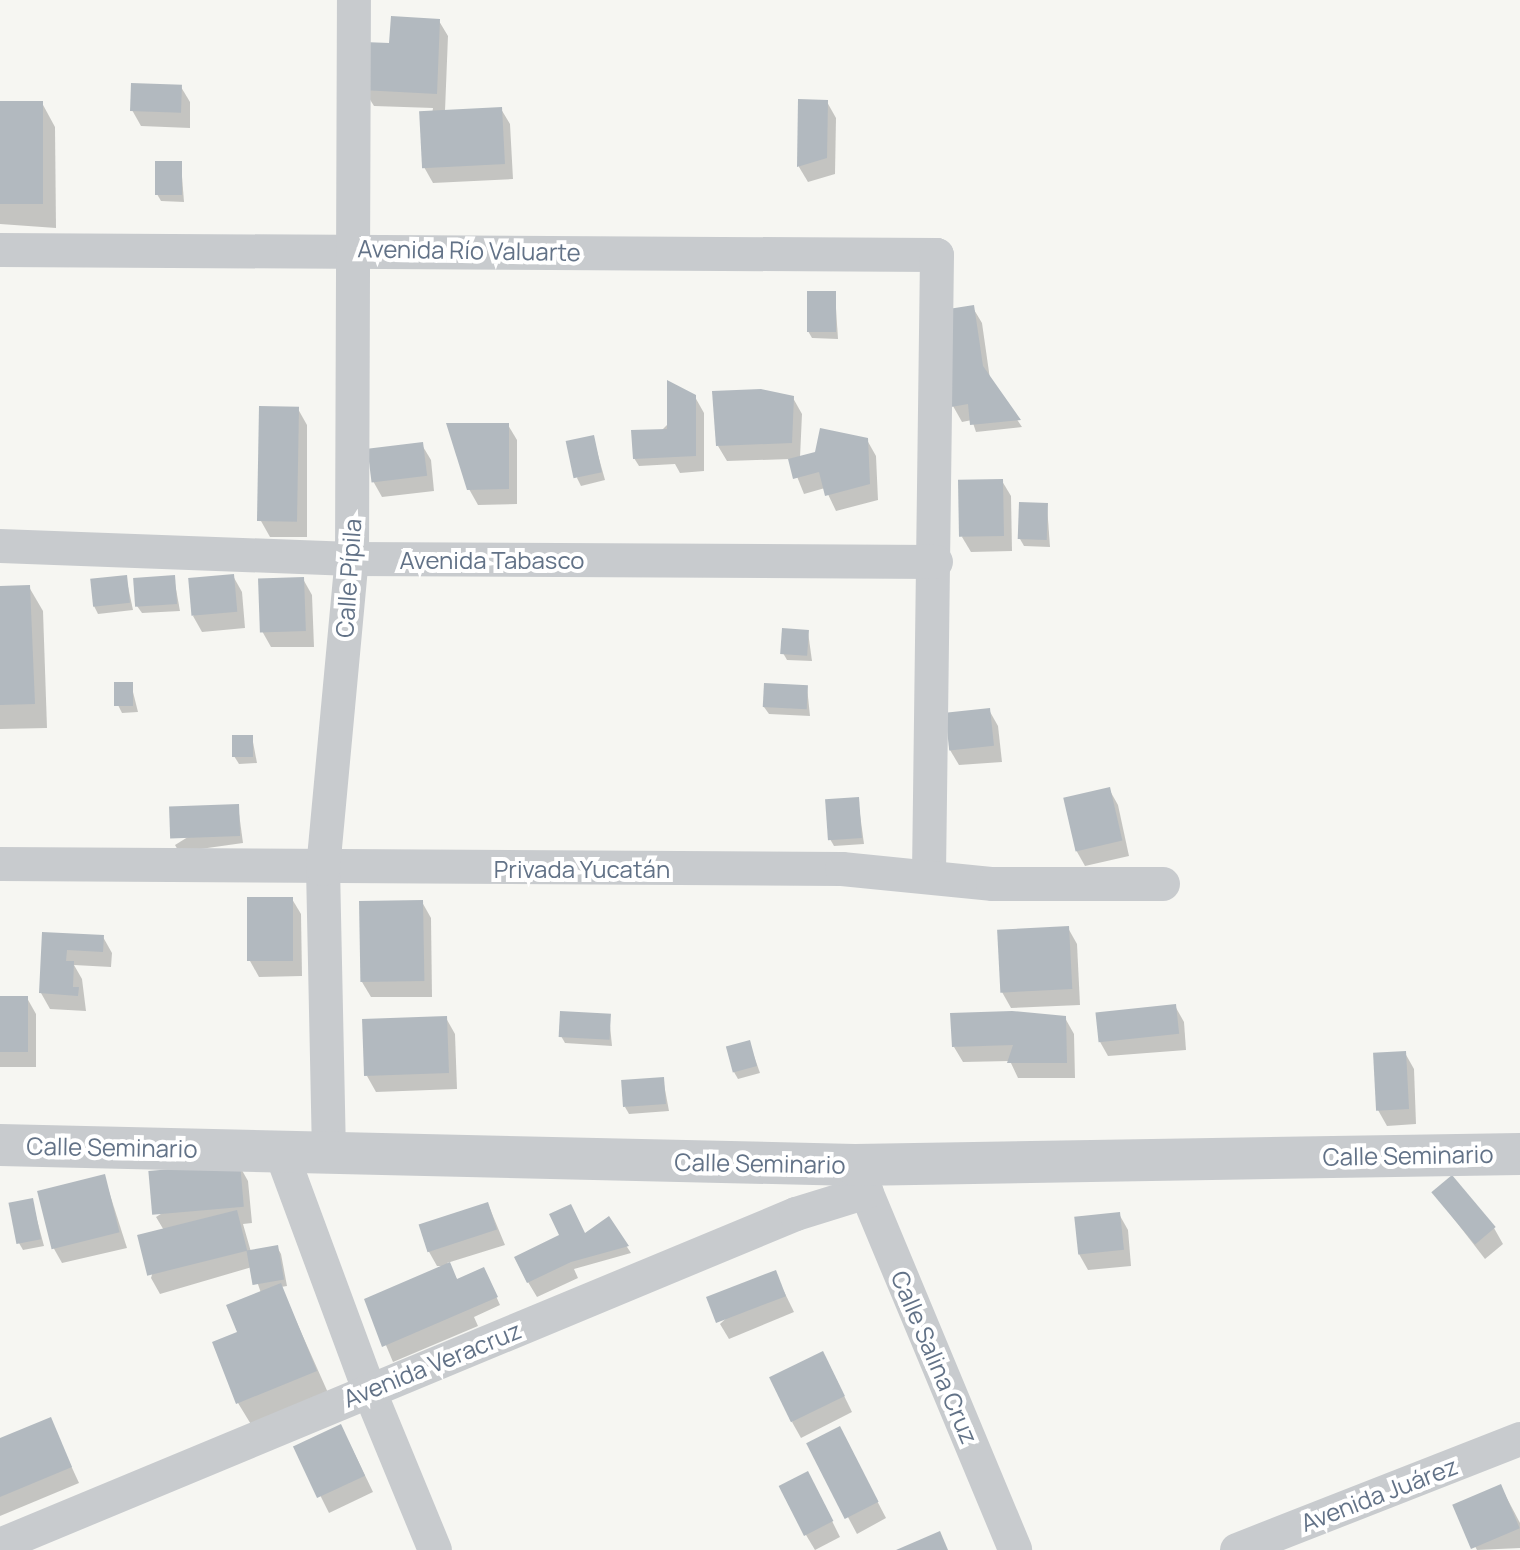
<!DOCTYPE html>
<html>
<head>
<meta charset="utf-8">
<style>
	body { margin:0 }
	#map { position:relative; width:1520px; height:1550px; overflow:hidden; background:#f6f6f2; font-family:Manrope,sans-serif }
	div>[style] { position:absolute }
	.shadow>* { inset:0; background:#0003 }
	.building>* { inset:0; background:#b2b9bf; transform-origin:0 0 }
	.minor>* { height:34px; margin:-17px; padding:0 17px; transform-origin:17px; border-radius:17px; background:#c8cbce }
	.tertiary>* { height:42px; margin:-21px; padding:0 21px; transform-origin:21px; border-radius:21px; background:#c8cbce }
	span { translate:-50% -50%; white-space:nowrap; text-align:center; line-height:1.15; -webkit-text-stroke:8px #fff; paint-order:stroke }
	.street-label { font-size:24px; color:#627287 }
</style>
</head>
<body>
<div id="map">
	<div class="shadow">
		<i style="clip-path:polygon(439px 21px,448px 36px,445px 111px,501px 109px,510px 124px,513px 179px,433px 183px,424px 167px,433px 108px,374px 106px,364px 90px,391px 46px)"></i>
		<i style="clip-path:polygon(181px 87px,190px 102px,190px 128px,141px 126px,132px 110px)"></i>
		<i style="clip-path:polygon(800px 101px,827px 102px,836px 118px,835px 174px,808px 182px,799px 167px)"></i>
		<i style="clip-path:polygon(0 103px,42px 103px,55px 127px,56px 228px,0 224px)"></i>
		<i style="clip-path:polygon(181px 163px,184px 202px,161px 201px,157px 194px)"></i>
		<i style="clip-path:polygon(835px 293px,838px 339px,812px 338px,808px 331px)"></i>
		<i style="clip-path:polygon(973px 308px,982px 323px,990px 379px,1022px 427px,976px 432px,972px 420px,962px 422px,953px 406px)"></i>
		<i style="clip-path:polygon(695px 397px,704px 413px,704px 471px,680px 473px,675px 464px,639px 466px,634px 458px)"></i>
		<i style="clip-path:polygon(793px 398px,802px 414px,800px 458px,867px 440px,876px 456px,878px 500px,836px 511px,825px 488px,804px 494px,790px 459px,727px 461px,718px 446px)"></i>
		<i style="clip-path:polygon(298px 409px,307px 425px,307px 537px,270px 537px,261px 521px)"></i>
		<i style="clip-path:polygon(508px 425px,517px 440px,517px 504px,478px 505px,469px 489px)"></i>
		<i style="clip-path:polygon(593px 437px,605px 480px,581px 486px,577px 478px)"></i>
		<i style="clip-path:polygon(422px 445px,431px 460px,434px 491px,382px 497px,373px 481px)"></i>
		<i style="clip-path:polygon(1002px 481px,1011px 496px,1012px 551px,971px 552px,962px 537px)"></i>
		<i style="clip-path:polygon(1047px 505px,1050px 547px,1024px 546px,1020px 539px)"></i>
		<i style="clip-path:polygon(233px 576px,242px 592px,245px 628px,202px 632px,193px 616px)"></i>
		<i style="clip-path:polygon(126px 577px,133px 610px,98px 614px,94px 606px)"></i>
		<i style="clip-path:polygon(174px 578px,180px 611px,142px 613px,137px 606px)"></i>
		<i style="clip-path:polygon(303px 579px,312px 595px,314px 647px,271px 647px,262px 631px)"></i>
		<i style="clip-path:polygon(29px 587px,43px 611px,47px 728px,0 729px,0 588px)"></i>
		<i style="clip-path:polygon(808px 632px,812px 661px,787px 660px,783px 653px)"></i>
		<i style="clip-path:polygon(131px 684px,138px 712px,122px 713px,118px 705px)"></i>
		<i style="clip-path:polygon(807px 687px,810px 716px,769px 714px,764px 707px)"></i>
		<i style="clip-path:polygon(989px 710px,998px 726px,1002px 762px,959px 765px,950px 750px)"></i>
		<i style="clip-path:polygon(252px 737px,257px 763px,239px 764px,234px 756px)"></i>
		<i style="clip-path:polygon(1109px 789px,1118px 805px,1129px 856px,1085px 866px,1076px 850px)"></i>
		<i style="clip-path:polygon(858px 799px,864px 844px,834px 846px,830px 839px)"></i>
		<i style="clip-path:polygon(238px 806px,243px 843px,179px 852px,175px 845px)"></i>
		<i style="clip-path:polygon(292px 899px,301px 914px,302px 976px,259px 977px,250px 961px)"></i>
		<i style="clip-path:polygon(422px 902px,431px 918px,432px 997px,371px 997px,362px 982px)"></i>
		<i style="clip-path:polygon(1068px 928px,1077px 944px,1080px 1005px,1011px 1008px,1002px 992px)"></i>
		<i style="clip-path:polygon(44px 934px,103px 937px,112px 953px,111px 967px,74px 965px,82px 979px,86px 1011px,50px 1009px,41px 993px)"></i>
		<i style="clip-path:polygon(0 998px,27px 998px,36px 1014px,36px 1067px,0 1067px)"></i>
		<i style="clip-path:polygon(1175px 1006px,1184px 1022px,1186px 1050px,1108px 1056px,1099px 1040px)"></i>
		<i style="clip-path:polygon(609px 1016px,612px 1046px,565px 1043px,561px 1036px)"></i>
		<i style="clip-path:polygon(446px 1018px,455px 1034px,457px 1089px,376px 1092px,367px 1076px)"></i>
		<i style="clip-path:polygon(1065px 1018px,1074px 1034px,1075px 1078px,1018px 1078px,1010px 1061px,963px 1062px,954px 1047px)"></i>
		<i style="clip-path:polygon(749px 1042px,760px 1073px,738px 1079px,734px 1072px)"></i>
		<i style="clip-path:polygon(1405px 1053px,1414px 1069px,1416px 1124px,1387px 1126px,1378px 1110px)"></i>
		<i style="clip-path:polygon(663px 1079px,669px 1111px,629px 1114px,625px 1107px)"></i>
		<i style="clip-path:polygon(239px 1165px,248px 1181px,252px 1223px,243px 1224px,251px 1252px,277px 1247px,281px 1254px,287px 1286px,281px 1287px,329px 1395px,252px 1426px,238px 1403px,239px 1333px,261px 1293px,252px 1267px,160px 1294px,151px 1278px,165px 1232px,156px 1217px)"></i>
		<i style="clip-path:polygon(104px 1176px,127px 1248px,62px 1263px,53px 1247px)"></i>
		<i style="clip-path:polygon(1434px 1193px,1494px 1228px,1503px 1244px,1485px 1259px)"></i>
		<i style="clip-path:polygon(32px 1201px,44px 1246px,23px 1250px,19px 1243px)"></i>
		<i style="clip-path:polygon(488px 1204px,505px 1245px,447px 1263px,458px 1281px,487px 1276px,500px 1305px,474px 1317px,478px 1326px,393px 1362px,367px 1300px,447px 1266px,437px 1266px,428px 1250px)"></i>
		<i style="clip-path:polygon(1119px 1214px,1128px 1230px,1131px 1266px,1088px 1270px,1079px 1254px)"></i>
		<i style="clip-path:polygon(608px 1218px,631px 1253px,574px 1269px,578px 1278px,537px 1297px,528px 1282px)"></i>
		<i style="clip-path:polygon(775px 1273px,794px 1312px,729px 1339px,720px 1324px)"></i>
		<i style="clip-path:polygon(831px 1369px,852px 1412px,801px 1438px,792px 1422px)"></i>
		<i style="clip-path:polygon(50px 1420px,79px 1483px,0 1516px,0 1441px)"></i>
		<i style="clip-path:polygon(349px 1442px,373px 1492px,329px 1513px,296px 1447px)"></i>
		<i style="clip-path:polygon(809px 1444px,848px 1445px,886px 1518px,857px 1534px)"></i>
		<i style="clip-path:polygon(1501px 1487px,1520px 1523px,1520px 1548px,1477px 1550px,1456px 1510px)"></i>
		<i style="clip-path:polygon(816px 1489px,840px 1537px,815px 1550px,806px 1535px)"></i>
	</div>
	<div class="building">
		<i style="clip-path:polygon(391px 16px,440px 19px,437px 94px,362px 90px,364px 42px,389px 43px)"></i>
		<i style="left:131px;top:83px;width:51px;height:28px;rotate:2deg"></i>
		<i style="clip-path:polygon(798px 99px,828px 100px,827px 158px,797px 167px)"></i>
		<i style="left:0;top:101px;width:43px;height:103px"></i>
		<i style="left:502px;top:107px;width:57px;height:83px;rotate:87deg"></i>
		<i style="left:155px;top:161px;width:27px;height:34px"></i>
		<i style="left:807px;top:291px;width:29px;height:41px"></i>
		<i style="clip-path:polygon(974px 305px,983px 366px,1021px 420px,970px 425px,968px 404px,951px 407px,942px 310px)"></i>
		<i style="clip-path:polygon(667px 380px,696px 395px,696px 456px,633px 459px,631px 430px,667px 429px)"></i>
		<i style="clip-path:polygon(761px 389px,794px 396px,792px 443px,716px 446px,712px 391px)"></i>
		<i style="left:259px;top:406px;width:40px;height:115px;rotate:1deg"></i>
		<i style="clip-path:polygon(446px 423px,509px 423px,509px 489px,467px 490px)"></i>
		<i style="clip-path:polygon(820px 428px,868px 438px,870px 484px,825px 496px,819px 472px,793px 479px,788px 459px,815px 452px)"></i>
		<i style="left:594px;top:435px;width:38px;height:29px;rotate:78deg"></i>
		<i style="left:423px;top:442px;width:34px;height:56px;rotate:83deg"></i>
		<i style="left:1003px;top:479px;width:57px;height:45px;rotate:89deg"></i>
		<i style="left:1019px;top:502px;width:29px;height:37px;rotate:2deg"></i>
		<i style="left:234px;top:574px;width:38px;height:46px;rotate:85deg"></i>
		<i style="left:127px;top:575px;width:28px;height:37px;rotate:84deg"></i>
		<i style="left:175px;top:575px;width:29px;height:42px;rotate:86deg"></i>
		<i style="left:304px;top:577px;width:54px;height:46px;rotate:88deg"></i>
		<i style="clip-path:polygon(30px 585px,35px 704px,0 705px,0 586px)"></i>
		<i style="left:782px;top:628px;width:27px;height:26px;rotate:4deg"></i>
		<i style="left:114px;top:682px;width:19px;height:24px"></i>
		<i style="left:764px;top:683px;width:44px;height:24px;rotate:3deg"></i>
		<i style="left:990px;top:708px;width:38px;height:45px;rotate:84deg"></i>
		<i style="left:232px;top:735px;width:21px;height:22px"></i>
		<i style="left:1110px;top:787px;width:55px;height:48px;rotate:77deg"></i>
		<i style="left:859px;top:797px;width:41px;height:34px;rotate:86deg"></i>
		<i style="left:239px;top:804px;width:32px;height:70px;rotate:88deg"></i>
		<i style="left:247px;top:897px;width:46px;height:64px"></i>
		<i style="left:423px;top:900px;width:81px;height:64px;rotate:89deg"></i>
		<i style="left:1069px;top:926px;width:63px;height:72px;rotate:87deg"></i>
		<i style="clip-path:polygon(42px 932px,104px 935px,103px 952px,67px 950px,66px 961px,74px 961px,73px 987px,79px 987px,78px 996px,39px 993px)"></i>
		<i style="left:0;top:996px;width:28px;height:56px"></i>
		<i style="left:1176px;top:1004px;width:30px;height:81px;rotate:84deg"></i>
		<i style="left:560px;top:1011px;width:51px;height:26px;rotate:3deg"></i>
		<i style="clip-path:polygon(1012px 1011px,1066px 1016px,1067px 1063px,1007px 1063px,1013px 1045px,952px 1047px,950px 1013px)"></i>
		<i style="left:447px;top:1016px;width:57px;height:85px;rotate:88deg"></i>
		<i style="left:750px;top:1040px;width:27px;height:25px;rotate:75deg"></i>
		<i style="left:1406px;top:1051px;width:58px;height:33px;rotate:87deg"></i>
		<i style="left:664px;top:1077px;width:27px;height:43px;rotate:86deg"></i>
		<i style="left:240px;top:1163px;width:44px;height:92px;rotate:85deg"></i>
		<i style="left:105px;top:1174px;width:60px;height:70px;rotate:76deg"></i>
		<i style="left:1452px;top:1175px;width:68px;height:27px;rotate:50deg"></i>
		<i style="left:33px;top:1198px;width:42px;height:25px;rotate:79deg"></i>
		<i style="left:488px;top:1202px;width:29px;height:73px;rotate:72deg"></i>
		<i style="clip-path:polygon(571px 1204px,585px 1233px,609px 1216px,629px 1246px,571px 1262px,527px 1283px,514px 1257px,559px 1235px,549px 1214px)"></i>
		<i style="left:237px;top:1210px;width:42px;height:103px;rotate:76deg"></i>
		<i style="left:1120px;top:1212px;width:38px;height:46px;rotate:84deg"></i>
		<i style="left:278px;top:1245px;width:35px;height:32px;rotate:80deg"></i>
		<i style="clip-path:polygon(450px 1262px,457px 1279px,484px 1267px,498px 1297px,382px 1347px,364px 1299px)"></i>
		<i style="left:776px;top:1270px;width:28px;height:75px;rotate:69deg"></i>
		<i style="clip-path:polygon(281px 1283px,317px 1371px,236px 1404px,212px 1342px,237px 1332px,226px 1305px)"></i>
		<i style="left:823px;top:1351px;width:50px;height:60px;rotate:64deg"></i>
		<i style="clip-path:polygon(51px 1417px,72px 1467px,0 1497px,0 1438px)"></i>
		<i style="left:341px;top:1424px;width:57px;height:53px;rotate:65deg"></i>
		<i style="left:840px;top:1426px;width:85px;height:38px;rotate:63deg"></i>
		<i style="left:808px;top:1471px;width:56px;height:33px;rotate:63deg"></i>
		<i style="left:1501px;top:1484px;width:48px;height:53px;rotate:67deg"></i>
		<i style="clip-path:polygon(940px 1531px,948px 1550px,896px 1550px)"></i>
	</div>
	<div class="minor">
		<i style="left:0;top:250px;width:937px;rotate:0.31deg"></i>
		<i style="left:937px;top:255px;width:620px;rotate:90.74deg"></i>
		<i style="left:0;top:546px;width:352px;rotate:2.1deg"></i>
		<i style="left:352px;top:559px;width:584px;rotate:0.29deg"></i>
		<i style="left:0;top:864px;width:842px;rotate:0.34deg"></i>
		<i style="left:842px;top:869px;width:152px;rotate:5.7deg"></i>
		<i style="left:993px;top:884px;width:170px"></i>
		<i style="left:281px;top:1152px;width:254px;rotate:69.7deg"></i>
		<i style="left:369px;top:1390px;width:173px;rotate:67.6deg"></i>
		<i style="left:329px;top:1154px;width:285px;rotate:-91.2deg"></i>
		<i style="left:323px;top:869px;width:311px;rotate:-84.7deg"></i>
		<i style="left:352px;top:559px;width:559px;rotate:-89.8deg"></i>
		<i style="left:858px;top:1172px;width:409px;rotate:67.4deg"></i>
		<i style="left:0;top:1545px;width:862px;rotate:-22.58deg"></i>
		<i style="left:796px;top:1214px;width:74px;rotate:-17.2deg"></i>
		<i style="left:1237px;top:1550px;width:304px;rotate:-21.4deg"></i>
	</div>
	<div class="tertiary">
		<i style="left:0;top:1145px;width:855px;rotate:1.34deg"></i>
		<i style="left:855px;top:1165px;width:665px;rotate:-0.95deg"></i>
	</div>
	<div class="street-label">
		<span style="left:469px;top:250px;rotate:1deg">Avenida Río Valuarte</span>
		<span style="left:492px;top:560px">Avenida Tabasco</span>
		<span style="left:348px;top:578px;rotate:-86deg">Calle Pípila</span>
		<span style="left:582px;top:869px">Privada Yucatán</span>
		<span style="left:112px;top:1147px;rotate:1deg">Calle Seminario</span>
		<span style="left:1408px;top:1155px;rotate:-1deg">Calle Seminario</span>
		<span style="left:760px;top:1163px;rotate:1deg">Calle Seminario</span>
		<span style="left:935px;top:1357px;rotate:67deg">Calle Salina Cruz</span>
		<span style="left:432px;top:1364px;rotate:-22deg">Avenida Veracruz</span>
		<span style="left:1379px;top:1494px;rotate:-21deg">Avenida Juárez</span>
	</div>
</div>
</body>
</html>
